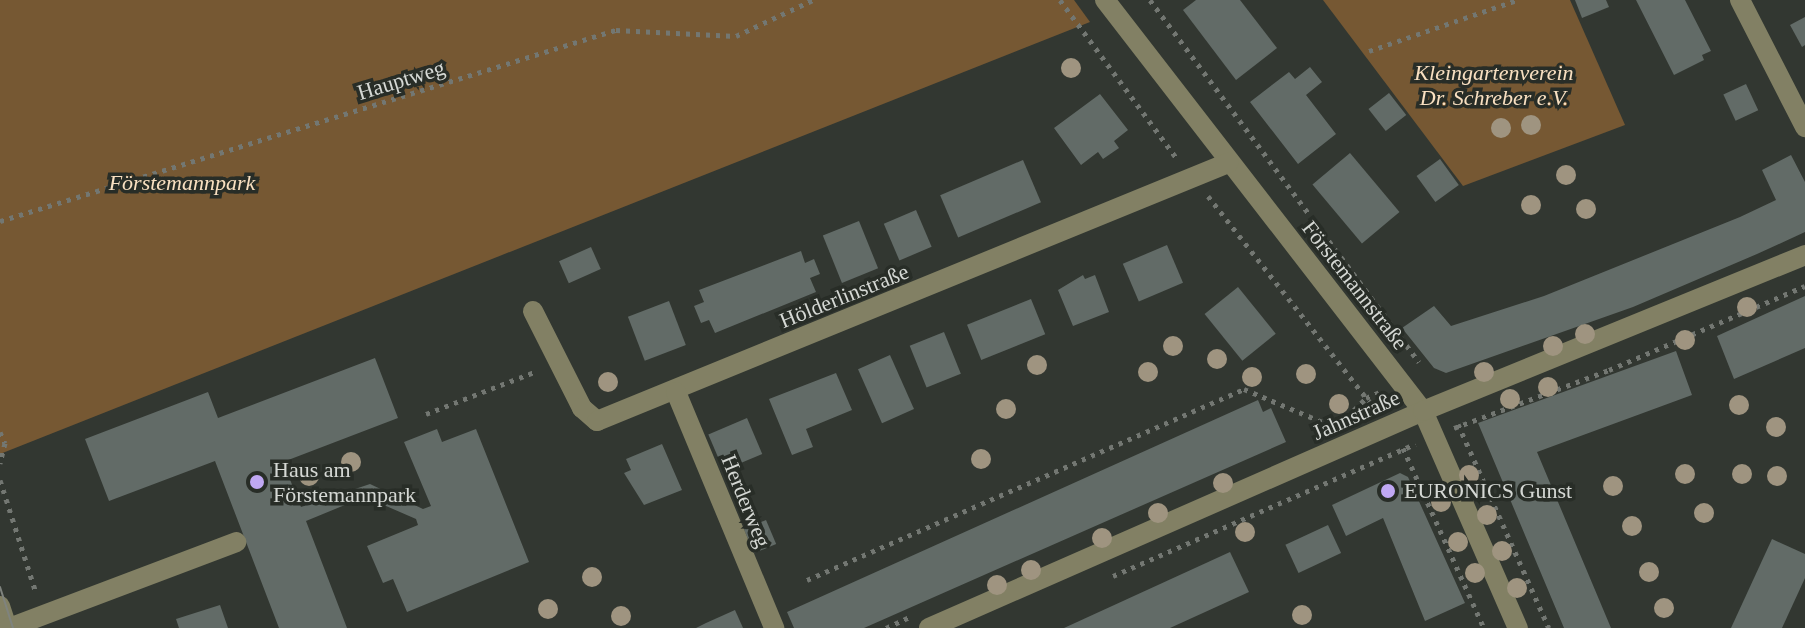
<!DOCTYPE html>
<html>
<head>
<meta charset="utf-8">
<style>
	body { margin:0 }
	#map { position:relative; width:1805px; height:628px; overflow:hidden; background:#323731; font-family:Georgia,serif }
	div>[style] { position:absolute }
	.green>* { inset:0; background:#765833 }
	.building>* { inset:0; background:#626b67; transform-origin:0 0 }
	.path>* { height:5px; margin-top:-2.5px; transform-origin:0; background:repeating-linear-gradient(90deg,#737772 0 4px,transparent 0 10px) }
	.minor>* { height:20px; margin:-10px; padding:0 10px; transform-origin:10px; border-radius:10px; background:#828064 }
	.tram>* { height:2px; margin:-1px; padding:0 1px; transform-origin:1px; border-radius:1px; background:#7f837e }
	.trees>* { width:20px; height:20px; margin:-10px; border-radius:50%; background:#9f9480 }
	.dots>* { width:22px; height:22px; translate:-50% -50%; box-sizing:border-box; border:4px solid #282d27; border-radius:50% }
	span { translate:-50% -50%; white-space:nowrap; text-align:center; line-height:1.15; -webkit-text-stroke:7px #282d27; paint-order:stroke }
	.park-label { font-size:22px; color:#f9e0c1; font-style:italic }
	.street-label { font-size:22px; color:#d5d8d4 }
	.poi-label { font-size:22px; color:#d5d8d4 }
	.left { translate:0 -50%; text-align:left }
</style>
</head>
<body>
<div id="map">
	<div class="green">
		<i style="clip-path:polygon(0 0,1074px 0,1090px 22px,0 454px)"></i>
		<i style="clip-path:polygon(1323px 0,1570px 0,1625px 125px,1463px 186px)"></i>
	</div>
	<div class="building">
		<i style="clip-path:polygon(1196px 0,1240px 0,1277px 48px,1236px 80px,1183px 10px)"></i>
		<i style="clip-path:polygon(1575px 0,1606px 0,1609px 7px,1582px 18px)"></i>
		<i style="clip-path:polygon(1636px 0,1685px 0,1711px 51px,1702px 55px,1704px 60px,1674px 75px)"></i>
		<i style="clip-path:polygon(1805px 17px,1805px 45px,1802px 47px,1790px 25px)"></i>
		<i style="clip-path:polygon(1310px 67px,1322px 82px,1306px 95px,1336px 134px,1298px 164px,1250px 102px,1289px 72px,1295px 79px)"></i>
		<i style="left:1746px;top:84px;width:29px;height:25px;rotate:65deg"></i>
		<i style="left:1389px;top:93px;width:28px;height:26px;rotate:52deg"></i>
		<i style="clip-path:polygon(1100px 94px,1128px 130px,1114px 141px,1119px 148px,1103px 159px,1098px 152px,1081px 165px,1054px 128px)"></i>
		<i style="left:1350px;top:153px;width:77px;height:49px;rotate:50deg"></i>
		<i style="clip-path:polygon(1791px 155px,1805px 182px,1805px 232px,1757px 254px,1633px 307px,1446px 373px,1434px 368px,1402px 328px,1434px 306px,1451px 326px,1544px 296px,1740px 217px,1776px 200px,1762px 170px)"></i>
		<i style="left:1440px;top:159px;width:32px;height:29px;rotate:54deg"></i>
		<i style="left:1023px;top:160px;width:46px;height:90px;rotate:67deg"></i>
		<i style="left:916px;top:210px;width:40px;height:35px;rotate:67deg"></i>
		<i style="left:859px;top:221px;width:51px;height:39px;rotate:68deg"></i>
		<i style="left:1167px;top:245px;width:41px;height:48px;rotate:67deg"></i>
		<i style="left:591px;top:247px;width:24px;height:35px;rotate:66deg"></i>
		<i style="clip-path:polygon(801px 251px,805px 263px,814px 259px,820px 274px,810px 278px,816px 292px,715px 333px,709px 320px,701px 323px,694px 306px,704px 302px,699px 290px)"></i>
		<i style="clip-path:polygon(1083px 275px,1085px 279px,1095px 275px,1109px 312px,1073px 326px,1058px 290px)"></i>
		<i style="left:1238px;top:287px;width:60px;height:43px;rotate:51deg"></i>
		<i style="clip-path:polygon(1805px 296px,1805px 348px,1734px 379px,1717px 336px)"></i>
		<i style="left:1031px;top:299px;width:38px;height:69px;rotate:68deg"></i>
		<i style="left:669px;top:301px;width:47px;height:44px;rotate:69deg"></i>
		<i style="left:944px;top:332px;width:45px;height:37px;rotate:68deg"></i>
		<i style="clip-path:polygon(1676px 351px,1692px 395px,1537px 452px,1611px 628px,1564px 628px,1478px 423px)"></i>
		<i style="left:890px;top:355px;width:59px;height:35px;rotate:66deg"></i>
		<i style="clip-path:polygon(375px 358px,398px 418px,283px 462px,301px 507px,370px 484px,423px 509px,431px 506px,404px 442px,437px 429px,442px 442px,476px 429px,529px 562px,407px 612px,393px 579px,383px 583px,367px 546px,418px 525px,416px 519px,370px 499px,357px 500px,306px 521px,347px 628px,279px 628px,215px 461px,109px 501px,85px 439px,208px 392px,218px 418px)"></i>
		<i style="clip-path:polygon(836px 373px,852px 410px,806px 429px,813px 447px,792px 455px,769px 399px)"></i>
		<i style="clip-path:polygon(1258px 400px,1263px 412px,1271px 408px,1286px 442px,864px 628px,794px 628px,787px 612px)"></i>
		<i style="left:747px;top:418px;width:39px;height:42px;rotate:67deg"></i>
		<i style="clip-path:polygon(662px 444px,682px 490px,644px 505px,624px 473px,631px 470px,626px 459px)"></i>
		<i style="clip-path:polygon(1400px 473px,1408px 477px,1465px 603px,1425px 621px,1383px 518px,1346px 536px,1332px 505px)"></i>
		<i style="left:766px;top:520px;width:26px;height:24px;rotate:67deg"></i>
		<i style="left:1328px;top:525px;width:31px;height:47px;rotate:65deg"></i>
		<i style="clip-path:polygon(1772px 539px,1805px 554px,1805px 578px,1782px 628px,1731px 628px)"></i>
		<i style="clip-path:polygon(1230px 552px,1249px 592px,1170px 628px,1064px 628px)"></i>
		<i style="clip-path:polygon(220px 605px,228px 628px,179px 628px,176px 619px)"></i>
		<i style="clip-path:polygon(735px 610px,743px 628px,696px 628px,706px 623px)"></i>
	</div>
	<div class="path">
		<i style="left:1060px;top:0;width:199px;rotate:53.6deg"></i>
		<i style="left:1150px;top:0;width:451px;rotate:53.4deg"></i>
		<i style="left:1369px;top:51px;width:157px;rotate:-19deg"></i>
		<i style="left:1208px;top:196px;width:269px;rotate:51.9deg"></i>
		<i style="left:0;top:221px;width:645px;rotate:-17.23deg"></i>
		<i style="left:616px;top:30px;width:120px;rotate:2.9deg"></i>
		<i style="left:736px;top:36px;width:85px;rotate:-25.1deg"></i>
		<i style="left:426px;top:414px;width:119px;rotate:-21.2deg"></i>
		<i style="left:1347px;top:417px;width:27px;rotate:-45deg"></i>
		<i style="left:1366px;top:398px;width:15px;rotate:-23deg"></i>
		<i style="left:1458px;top:424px;width:223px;rotate:66deg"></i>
		<i style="left:1454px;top:428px;width:165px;rotate:-20.5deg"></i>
		<i style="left:1609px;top:370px;width:213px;rotate:-23.2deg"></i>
		<i style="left:0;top:432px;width:12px;rotate:66deg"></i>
		<i style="left:5px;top:443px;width:21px;rotate:104deg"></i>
		<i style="left:1403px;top:448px;width:197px;rotate:65.8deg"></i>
		<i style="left:0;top:480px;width:119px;rotate:72.3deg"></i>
		<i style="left:1113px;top:576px;width:330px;rotate:-23.6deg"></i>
		<i style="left:807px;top:580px;width:477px;rotate:-23.6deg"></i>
		<i style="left:1244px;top:389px;width:95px;rotate:22.8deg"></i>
		<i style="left:886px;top:628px;width:26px;rotate:-25deg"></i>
	</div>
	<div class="minor">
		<i style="left:1105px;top:0;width:520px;rotate:52.27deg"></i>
		<i style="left:1423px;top:411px;width:237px;rotate:66.4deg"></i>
		<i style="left:1740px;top:0;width:143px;rotate:62.9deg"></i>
		<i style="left:533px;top:311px;width:109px;rotate:63.2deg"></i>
		<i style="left:582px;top:408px;width:20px;rotate:41deg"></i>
		<i style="left:597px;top:421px;width:682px;rotate:-22.24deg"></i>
		<i style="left:676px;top:392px;width:256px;rotate:67.4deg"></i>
		<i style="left:0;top:606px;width:23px;rotate:72deg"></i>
		<i style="left:9px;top:628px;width:243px;rotate:-20.7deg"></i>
		<i style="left:929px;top:628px;width:540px;rotate:-23.71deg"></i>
		<i style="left:1423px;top:411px;width:413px;rotate:-22.2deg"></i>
	</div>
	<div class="tram">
		<i style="left:0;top:587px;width:43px;rotate:72.4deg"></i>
	</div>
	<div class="trees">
		<i style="left:1071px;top:68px"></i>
		<i style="left:1531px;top:125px"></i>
		<i style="left:1501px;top:128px"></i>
		<i style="left:1566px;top:175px"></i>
		<i style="left:1531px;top:205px"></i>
		<i style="left:1586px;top:209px"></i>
		<i style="left:1747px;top:307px"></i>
		<i style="left:1585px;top:334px"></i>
		<i style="left:1685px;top:340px"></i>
		<i style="left:1173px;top:346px"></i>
		<i style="left:1553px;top:346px"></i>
		<i style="left:1217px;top:359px"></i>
		<i style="left:1037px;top:365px"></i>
		<i style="left:1148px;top:372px"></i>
		<i style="left:1484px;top:372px"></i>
		<i style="left:1306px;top:374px"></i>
		<i style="left:1252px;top:377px"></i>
		<i style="left:608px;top:382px"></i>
		<i style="left:1548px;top:387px"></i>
		<i style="left:1510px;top:399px"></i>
		<i style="left:1339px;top:404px"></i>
		<i style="left:1739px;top:405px"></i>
		<i style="left:1006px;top:409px"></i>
		<i style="left:1776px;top:427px"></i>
		<i style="left:981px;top:459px"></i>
		<i style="left:351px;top:462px"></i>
		<i style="left:1685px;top:474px"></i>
		<i style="left:1742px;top:474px"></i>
		<i style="left:1469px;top:475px"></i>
		<i style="left:309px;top:476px"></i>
		<i style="left:1777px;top:476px"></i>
		<i style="left:1223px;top:483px"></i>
		<i style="left:1613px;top:486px"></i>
		<i style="left:1441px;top:502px"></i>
		<i style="left:1158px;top:513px"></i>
		<i style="left:1704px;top:513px"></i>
		<i style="left:1487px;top:515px"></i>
		<i style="left:1632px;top:526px"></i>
		<i style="left:1245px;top:532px"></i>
		<i style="left:1102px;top:538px"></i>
		<i style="left:1458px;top:542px"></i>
		<i style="left:1502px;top:551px"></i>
		<i style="left:1031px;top:570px"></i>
		<i style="left:1649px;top:572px"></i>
		<i style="left:1475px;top:573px"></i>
		<i style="left:592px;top:577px"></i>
		<i style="left:997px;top:585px"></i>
		<i style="left:1517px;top:588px"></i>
		<i style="left:1664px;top:608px"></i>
		<i style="left:548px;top:609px"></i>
		<i style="left:1302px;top:615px"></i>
		<i style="left:621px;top:616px"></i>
	</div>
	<div class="dots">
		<i style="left:257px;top:482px;background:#c0a8f3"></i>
		<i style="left:1388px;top:491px;background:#c0a8f3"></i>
	</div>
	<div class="park-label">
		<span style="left:1494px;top:85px">Kleingartenverein<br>Dr. Schreber e.V.</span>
		<span style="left:182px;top:183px">Förstemannpark</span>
	</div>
	<div class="street-label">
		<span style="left:401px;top:80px;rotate:-17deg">Hauptweg</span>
		<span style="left:1355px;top:285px;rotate:52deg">Förstemannstraße</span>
		<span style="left:844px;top:296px;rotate:-22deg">Hölderlinstraße</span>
		<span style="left:1356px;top:415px;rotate:-24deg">Jahnstraße</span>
		<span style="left:746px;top:501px;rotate:68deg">Herderweg</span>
	</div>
	<div class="poi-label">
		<span class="left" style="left:273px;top:482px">Haus am<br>Förstemannpark</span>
		<span class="left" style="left:1404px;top:491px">EURONICS Gunst</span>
	</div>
</div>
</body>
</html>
